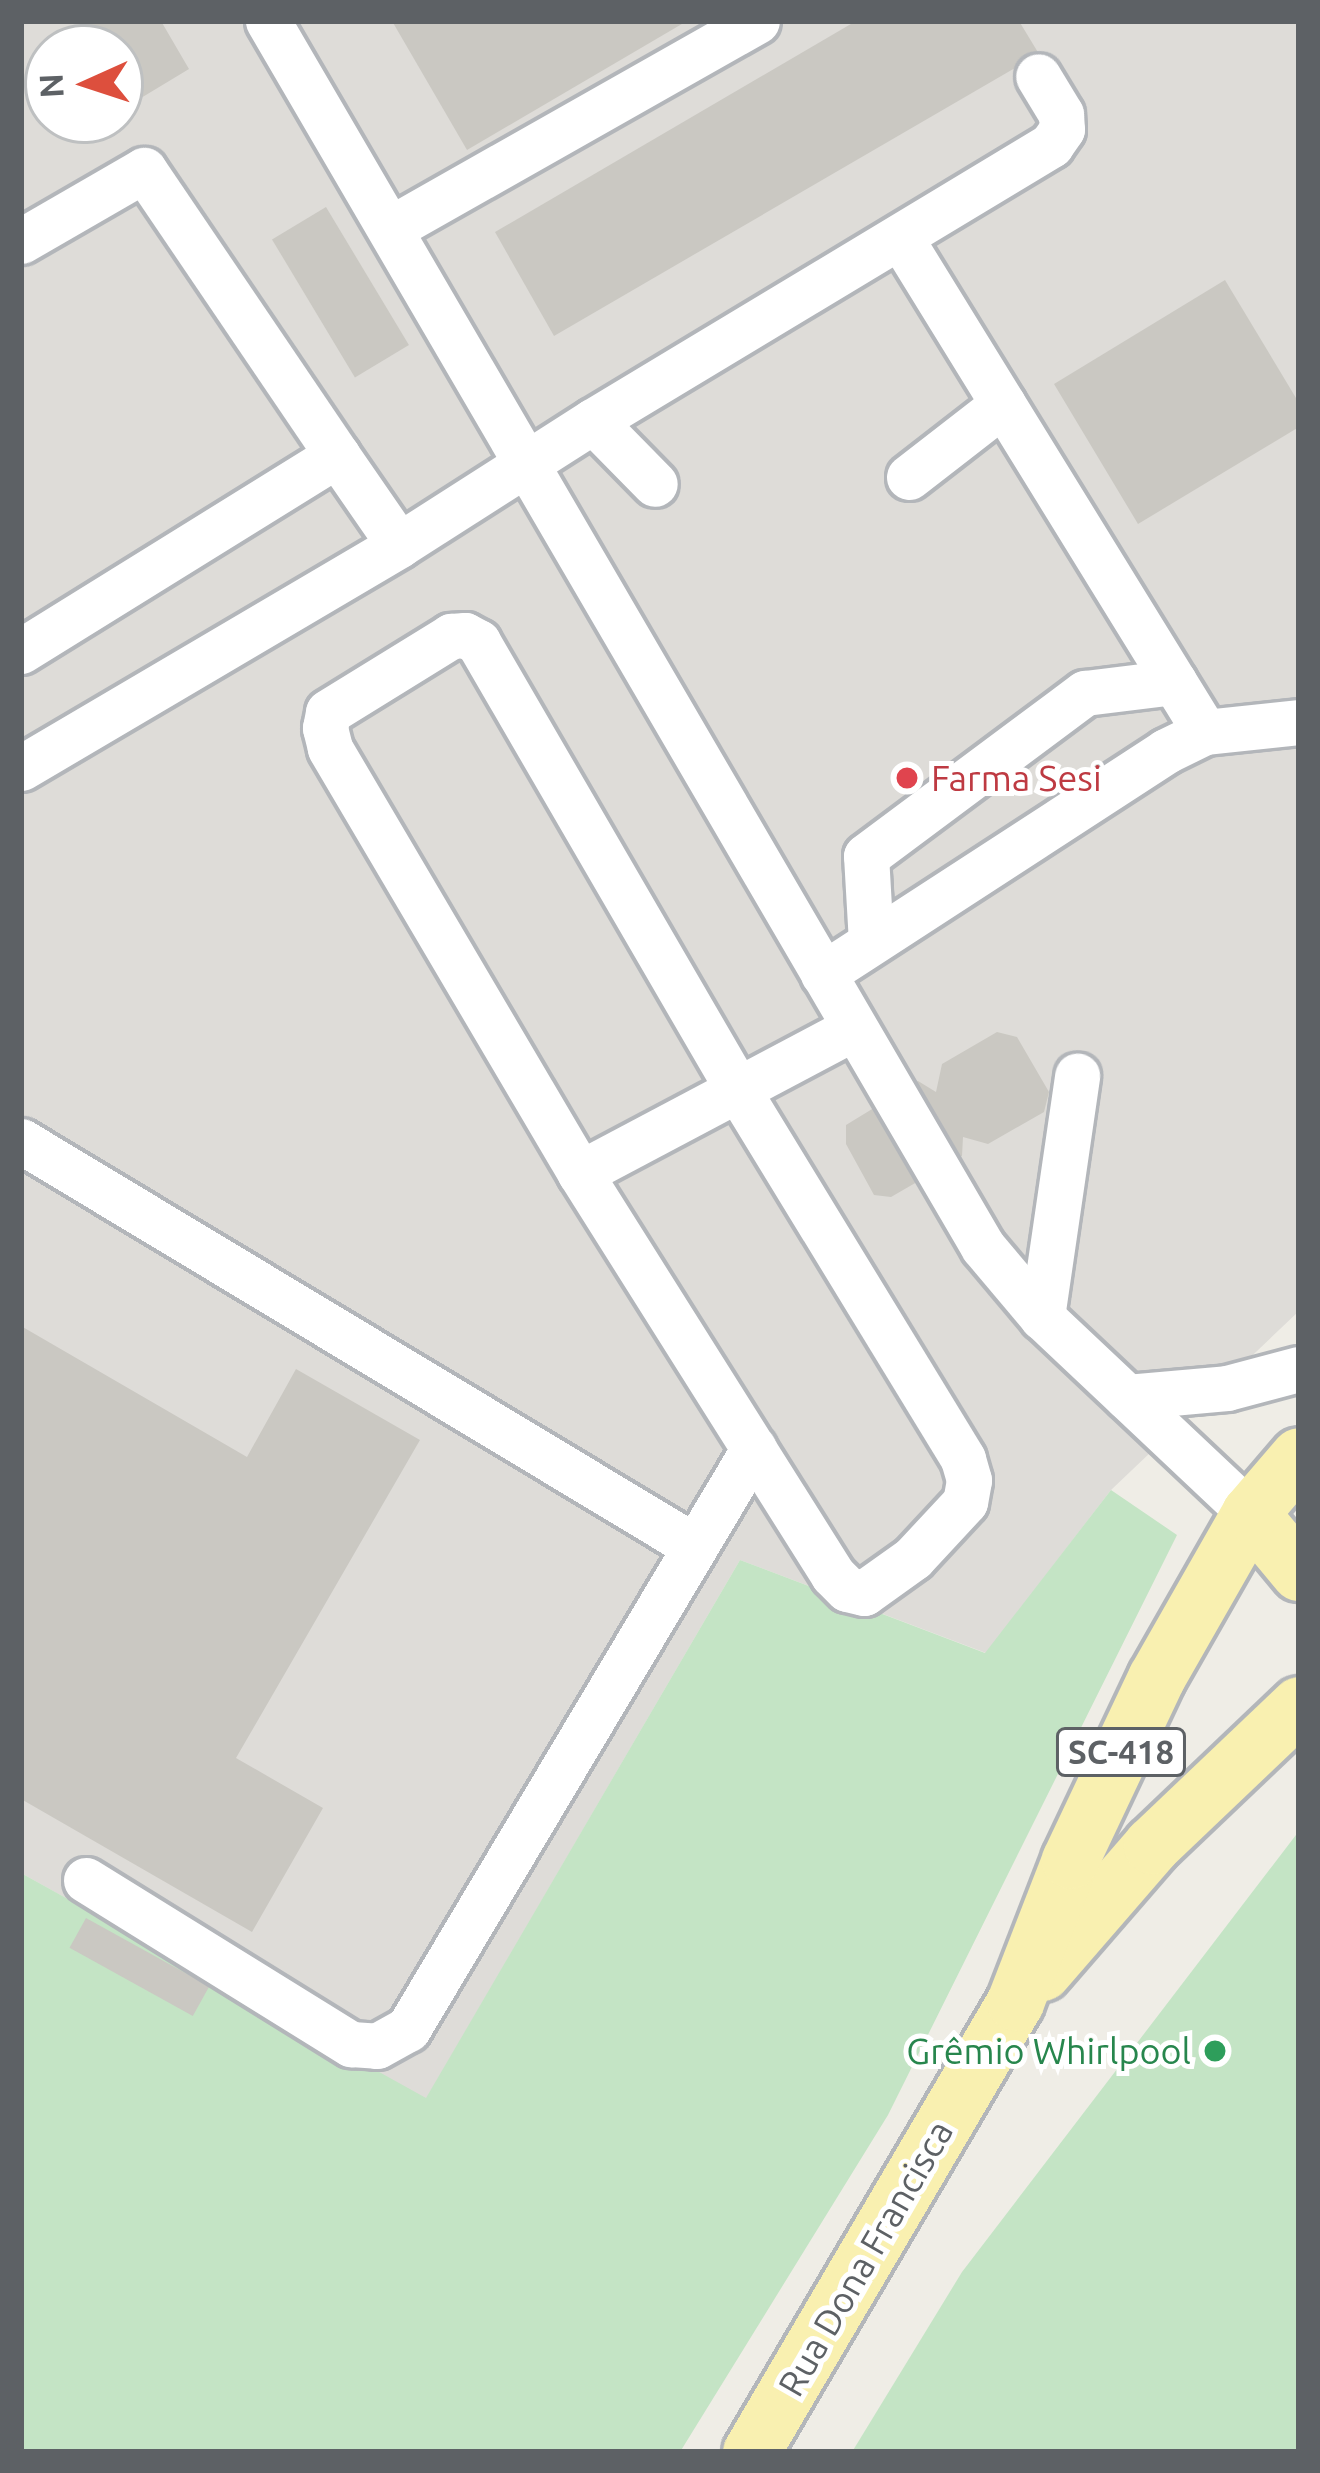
<!DOCTYPE html>
<html>
<head>
<meta charset="utf-8">
<style>
	body { margin:0 }
	#map { position:relative; width:1320px; height:2473px; overflow:hidden; background:#efede6; font-family:Ubuntu,sans-serif }
	div>[style] { position:absolute }
	.industrial>* { inset:0; background:#dedcd8 }
	.green>* { inset:0; background:#c4e4c5 }
	.building>* { inset:0; background:#cac8c2; transform-origin:0 0 }
	.roads { filter:drop-shadow(3px 0 #b3b6ba) drop-shadow(-3px 0 #b3b6ba) drop-shadow(0 3px #b3b6ba) drop-shadow(0 -3px #b3b6ba) }
	.minor>* { height:45px; margin:-22.5px; padding:0 22.5px; transform-origin:22.5px; border-radius:22.5px; background:#fff }
	.major>* { height:57px; margin:-28.5px; padding:0 28.5px; transform-origin:28.5px; border-radius:28.5px; background:#f9f0b0 }
	.dots>* { width:33px; height:33px; translate:-50% -50%; box-sizing:border-box; border:6px solid #fff; border-radius:50% }
	span { translate:-50% -50%; white-space:nowrap; text-align:center; line-height:1.15; -webkit-text-stroke:10px #fff; paint-order:stroke }
	.shield-label span { padding:3px 9px; background:#fff; border:3px solid; border-radius:9px; -webkit-text-stroke-width:0 }
	.shield-label { font-size:33px; color:#5d6165; font-weight:700 }
	.health-label { font-size:36px; color:#be3a42 }
	.left { translate:0 -50%; text-align:left }
	.leisure-label { font-size:36px; color:#27864d }
	.right { translate:-100% -50%; text-align:right }
	.street-label { font-size:36px; color:#5d6165 }
	.frame { position:absolute; inset:0; border:24px solid #5d6165; pointer-events:none }
	.north { position:absolute; left:24px; top:24px; width:120px; height:120px; box-sizing:border-box; background:#fff; border:3px solid #bec0c1; border-radius:50%; rotate:267deg; font-size:33px; font-weight:700; line-height:48px; text-align:center; color:#5d6165 }
	.north::after { content:''; display:block; margin:auto; width:42px; height:54px; background:#dd4f3d; clip-path:polygon(50% 0,100% 100%,50% 72%,0 100%) }
</style>
</head>
<body>
<div id="map">
	<div class="industrial">
		<i style="clip-path:polygon(evenodd,21px 21px,1299px 21px,1299px 1311px,1111px 1490px,986px 1653px,740px 1560px,426px 2099px,21px 1873px,21px 21px,48px 48px,120px 48px,120px 120px,48px 120px,48px 48px)"></i>
	</div>
	<div class="green">
		<i style="clip-path:polygon(1111px 1490px,1177px 1535px,888px 2115px,680px 2452px,21px 2452px,21px 1873px,426px 2098px,740px 1560px,985px 1653px)"></i>
		<i style="clip-path:polygon(1299px 1831px,1299px 2452px,852px 2452px,962px 2272px)"></i>
	</div>
	<div class="building">
		<i style="clip-path:polygon(83px 21px,161px 21px,189px 69px,131px 104px,120px 85px,120px 48px,99px 48px)"></i>
		<i style="clip-path:polygon(392px 21px,687px 21px,467px 150px)"></i>
		<i style="clip-path:polygon(856px 21px,1019px 21px,1039px 54px,554px 336px,495px 232px)"></i>
		<i style="left:326px;top:207px;width:161px;height:63px;rotate:59deg"></i>
		<i style="clip-path:polygon(1225px 280px,1299px 403px,1299px 427px,1138px 524px,1054px 384px)"></i>
		<i style="clip-path:polygon(997px 1032px,1017px 1037px,1049px 1092px,1044px 1112px,988px 1144px,963px 1137px,962px 1156px,891px 1197px,874px 1195px,846px 1144px,846px 1125px,918px 1081px,936px 1092px,942px 1064px)"></i>
		<i style="clip-path:polygon(21px 1326px,247px 1457px,296px 1369px,420px 1440px,236px 1758px,323px 1808px,252px 1932px,21px 1799px)"></i>
		<i style="left:86px;top:1918px;width:141px;height:34px;rotate:29deg"></i>
	</div>
	<div class="roads">
		<div class="minor">
			<i style="left:268px;top:21px;width:1419px;rotate:59.75deg"></i>
			<i style="left:983px;top:1247px;width:92px;rotate:49.9deg"></i>
			<i style="left:1042px;top:1317px;width:286px;rotate:43.3deg"></i>
			<i style="left:393px;top:227px;width:418px;rotate:-29.5deg"></i>
			<i style="left:900px;top:237px;width:581px;rotate:58.36deg"></i>
			<i style="left:21px;top:241px;width:142px;rotate:-30deg"></i>
			<i style="left:144px;top:170px;width:344px;rotate:55.9deg"></i>
			<i style="left:593px;top:421px;width:88px;rotate:45.5deg"></i>
			<i style="left:909px;top:477px;width:119px;rotate:-37.8deg"></i>
			<i style="left:465px;top:635px;width:15px;rotate:28deg"></i>
			<i style="left:478px;top:642px;width:518px;rotate:59.87deg"></i>
			<i style="left:738px;top:1090px;width:432px;rotate:58.6deg"></i>
			<i style="left:963px;top:1459px;width:22px;rotate:74deg"></i>
			<i style="left:969px;top:1480px;width:22px;rotate:100deg"></i>
			<i style="left:965px;top:1502px;width:76px;rotate:132.9deg"></i>
			<i style="left:913px;top:1558px;width:60px;rotate:144.5deg"></i>
			<i style="left:864px;top:1593px;width:17px;rotate:-167deg"></i>
			<i style="left:847px;top:1589px;width:20px;rotate:-135deg"></i>
			<i style="left:833px;top:1575px;width:475px;rotate:-122.2deg"></i>
			<i style="left:580px;top:1173px;width:493px;rotate:-120.5deg"></i>
			<i style="left:330px;top:748px;width:21px;rotate:-104deg"></i>
			<i style="left:325px;top:728px;width:16px;rotate:-79deg"></i>
			<i style="left:328px;top:712px;width:145px;rotate:-31.7deg"></i>
			<i style="left:451px;top:636px;width:14px;rotate:-4deg"></i>
			<i style="left:21px;top:651px;width:372px;rotate:-31.8deg"></i>
			<i style="left:337px;top:455px;width:109px;rotate:55.4deg"></i>
			<i style="left:21px;top:768px;width:439px;rotate:-30.5deg"></i>
			<i style="left:399px;top:545px;width:230px;rotate:-32.6deg"></i>
			<i style="left:593px;top:421px;width:535px;rotate:-31.07deg"></i>
			<i style="left:1051px;top:145px;width:19px;rotate:-55deg"></i>
			<i style="left:1062px;top:129px;width:15px;rotate:-94deg"></i>
			<i style="left:1061px;top:114px;width:44px;rotate:-121.2deg"></i>
			<i style="left:871px;top:942px;width:86px;rotate:-93.3deg"></i>
			<i style="left:866px;top:856px;width:273px;rotate:-36.7deg"></i>
			<i style="left:1085px;top:693px;width:90px;rotate:-7deg"></i>
			<i style="left:823px;top:974px;width:409px;rotate:-33deg"></i>
			<i style="left:1166px;top:751px;width:43px;rotate:-26deg"></i>
			<i style="left:1205px;top:732px;width:95px;rotate:-6.1deg"></i>
			<i style="left:21px;top:1141px;width:785px;rotate:31.04deg"></i>
			<i style="left:580px;top:1173px;width:310px;rotate:-27.9deg"></i>
			<i style="left:1042px;top:1317px;width:244px;rotate:-81.7deg"></i>
			<i style="left:1127px;top:1397px;width:100px;rotate:-5.1deg"></i>
			<i style="left:1227px;top:1388px;width:74px;rotate:-14.8deg"></i>
			<i style="left:86px;top:1880px;width:312px;rotate:31.8deg"></i>
			<i style="left:351px;top:2044px;width:26px;rotate:4deg"></i>
			<i style="left:377px;top:2046px;width:35px;rotate:-29deg"></i>
			<i style="left:408px;top:2029px;width:676px;rotate:-59.23deg"></i>
		</div>
		<div class="major">
			<i style="left:1250px;top:1513px;width:77px;rotate:50.3deg"></i>
			<i style="left:1042px;top:1972px;width:168px;rotate:-49.1deg"></i>
			<i style="left:1152px;top:1845px;width:203px;rotate:-43.6deg"></i>
			<i style="left:751px;top:2452px;width:522px;rotate:-59.6deg"></i>
			<i style="left:1015px;top:2002px;width:152px;rotate:-68.8deg"></i>
			<i style="left:1070px;top:1860px;width:201px;rotate:-64.7deg"></i>
			<i style="left:1156px;top:1678px;width:190px;rotate:-60.3deg"></i>
			<i style="left:1250px;top:1513px;width:75px;rotate:-49.3deg"></i>
		</div>
	</div>
	<div class="dots">
		<i style="left:907px;top:778px;background:#e0444e"></i>
		<i style="left:1215px;top:2051px;background:#2e9e5b"></i>
	</div>
	<div class="shield-label">
		<span style="left:1121px;top:1752px">SC-418</span>
	</div>
	<div class="health-label">
		<span class="left" style="left:931px;top:778px">Farma Sesi</span>
	</div>
	<div class="leisure-label">
		<span class="right" style="left:1191px;top:2051px">Grêmio Whirlpool</span>
	</div>
	<div class="street-label">
		<span style="left:865px;top:2258px;rotate:-60deg">Rua Dona Francisca</span>
	</div>
	<div class="frame"></div>
	<div class="north">N</div>
</div>
</body>
</html>
